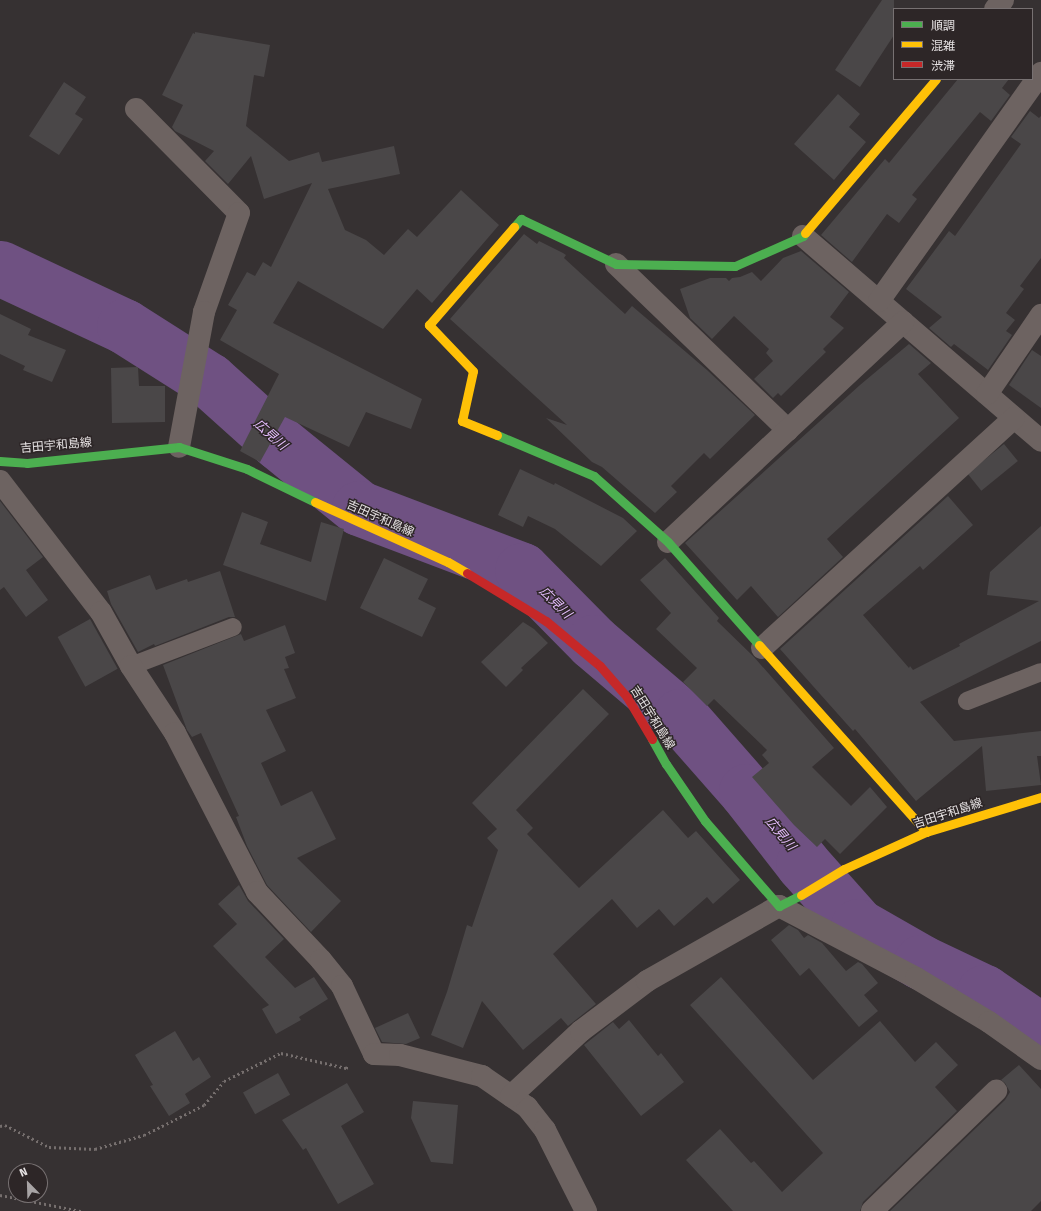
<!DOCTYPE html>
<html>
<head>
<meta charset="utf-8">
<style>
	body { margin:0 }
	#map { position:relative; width:1041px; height:1211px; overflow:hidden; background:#363132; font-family:"Fira Sans","Noto Sans JP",sans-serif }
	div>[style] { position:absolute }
	.river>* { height:55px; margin:-27.5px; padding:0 27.5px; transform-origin:27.5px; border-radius:27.5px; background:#6f5182 }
	.building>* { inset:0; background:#4a4748; transform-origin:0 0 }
	.path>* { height:2.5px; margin-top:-1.25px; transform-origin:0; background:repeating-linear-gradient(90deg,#766f6e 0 2px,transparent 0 5px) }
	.lane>* { height:18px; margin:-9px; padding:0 9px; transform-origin:9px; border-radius:9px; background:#6d6361 }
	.street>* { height:22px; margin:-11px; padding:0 11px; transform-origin:11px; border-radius:11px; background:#6d6361 }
	.fast>* { height:9px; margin:-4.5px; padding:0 4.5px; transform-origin:4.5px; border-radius:4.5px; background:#4caf50 }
	.slow>* { height:9px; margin:-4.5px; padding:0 4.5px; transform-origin:4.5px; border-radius:4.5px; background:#ffc107 }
	.jam>* { height:9px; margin:-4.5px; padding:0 4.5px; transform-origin:4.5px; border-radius:4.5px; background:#c62828 }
	span { translate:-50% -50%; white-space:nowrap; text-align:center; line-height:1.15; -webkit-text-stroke:3px #2d2627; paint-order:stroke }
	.street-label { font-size:12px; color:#e6e2e3 }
	.water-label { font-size:13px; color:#e4bdfd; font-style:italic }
	.legend { position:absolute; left:893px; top:8px; width:140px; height:72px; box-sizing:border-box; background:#2d2627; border:1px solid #777172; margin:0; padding:5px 7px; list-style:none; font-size:12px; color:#e6e2e3 }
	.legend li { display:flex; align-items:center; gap:8px; height:20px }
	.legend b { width:20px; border:1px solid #777172 }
	.north { position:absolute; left:8px; top:1163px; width:40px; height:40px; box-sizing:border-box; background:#2d2627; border:1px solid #777172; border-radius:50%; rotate:337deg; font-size:11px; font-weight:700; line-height:16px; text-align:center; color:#e6e2e3 }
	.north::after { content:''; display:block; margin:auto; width:14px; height:18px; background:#a8a4a5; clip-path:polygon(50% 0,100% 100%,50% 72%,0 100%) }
</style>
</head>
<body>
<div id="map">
	<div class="river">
		<i style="left:0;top:268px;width:137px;rotate:25.1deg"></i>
		<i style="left:124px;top:326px;width:101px;rotate:32.4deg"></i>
		<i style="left:209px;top:380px;width:94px;rotate:42deg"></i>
		<i style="left:279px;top:443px;width:103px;rotate:39.1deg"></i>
		<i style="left:359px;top:508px;width:174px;rotate:20.8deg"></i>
		<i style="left:522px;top:570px;width:101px;rotate:45.4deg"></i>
		<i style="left:593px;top:642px;width:114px;rotate:40.4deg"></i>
		<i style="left:680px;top:716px;width:100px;rotate:48.7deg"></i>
		<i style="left:746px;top:791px;width:93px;rotate:52deg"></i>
		<i style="left:803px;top:864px;width:83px;rotate:48.4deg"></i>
		<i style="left:858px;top:926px;width:73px;rotate:29.7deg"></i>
		<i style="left:921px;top:962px;width:70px;rotate:25.5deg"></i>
		<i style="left:984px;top:992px;width:69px;rotate:34.4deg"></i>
	</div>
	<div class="building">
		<i style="clip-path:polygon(882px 0,894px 0,894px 35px,860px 87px,835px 70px)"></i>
		<i style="clip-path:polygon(195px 32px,270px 45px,264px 77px,254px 75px,246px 126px,289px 161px,319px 152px,322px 162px,394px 146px,400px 174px,328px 189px,345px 230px,366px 240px,384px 255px,408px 229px,417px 237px,461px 190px,499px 225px,432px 303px,417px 289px,383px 329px,298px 281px,273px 323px,422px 399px,411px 429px,366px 412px,349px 447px,285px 417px,260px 462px,240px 451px,279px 374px,220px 340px,237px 310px,228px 305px,247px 272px,255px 276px,263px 262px,271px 267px,312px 183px,264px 199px,251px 156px,228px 184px,205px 161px,214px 151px,175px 131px,172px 127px,183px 105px,162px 95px,193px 33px,195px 34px)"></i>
		<i style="clip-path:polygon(958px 79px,1009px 79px,1002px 88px,1010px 95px,991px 121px,980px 112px,912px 195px,917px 199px,899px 223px,887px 214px,852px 262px,821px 235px,885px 159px,889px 163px)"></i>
		<i style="clip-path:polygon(64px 82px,86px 97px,75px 114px,83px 119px,59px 155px,29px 136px)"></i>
		<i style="clip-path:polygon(838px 94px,860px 114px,849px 127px,866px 142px,834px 180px,794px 144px)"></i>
		<i style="clip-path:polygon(1030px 111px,1039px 118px,1041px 116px,1041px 258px,1020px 286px,1024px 289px,1006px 313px,1015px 320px,1006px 331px,1012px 335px,988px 370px,954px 344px,951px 347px,929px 328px,942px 317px,906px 289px,949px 231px,955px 236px,1021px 144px,1011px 137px)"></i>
		<i style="clip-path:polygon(524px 234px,537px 244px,539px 241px,563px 253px,566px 255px,564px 258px,625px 314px,632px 306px,707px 370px,755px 415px,710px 459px,704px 453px,671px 486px,677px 492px,655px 513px,602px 467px,592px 462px,546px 418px,567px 425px,450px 319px)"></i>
		<i style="clip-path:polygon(801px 251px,849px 292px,830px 317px,844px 328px,823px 349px,826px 352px,781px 396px,778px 393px,773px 398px,754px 379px,773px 361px,766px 353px,769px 349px,734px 316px,712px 339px,690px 318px,680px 289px,710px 278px,726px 278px,729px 281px,732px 278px,740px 277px,752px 272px,761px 281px,783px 258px)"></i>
		<i style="clip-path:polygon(0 314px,31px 329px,28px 335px,66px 350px,52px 382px,23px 370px,25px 366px,0 354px)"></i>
		<i style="clip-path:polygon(909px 344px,931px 363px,918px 374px,959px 418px,827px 539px,843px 557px,778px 617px,751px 586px,737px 600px,685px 543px,860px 385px)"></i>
		<i style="clip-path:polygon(1032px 350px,1041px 356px,1041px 408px,1009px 385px)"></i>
		<i style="clip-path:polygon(138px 367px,139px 386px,165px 386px,165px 422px,112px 423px,111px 368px)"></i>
		<i style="left:1004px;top:444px;width:22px;height:47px;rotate:51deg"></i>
		<i style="clip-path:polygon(520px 469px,554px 485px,555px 483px,623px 518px,637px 531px,601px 566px,555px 529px,528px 516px,523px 527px,498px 515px)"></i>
		<i style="clip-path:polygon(948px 496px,973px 525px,923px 570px,920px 566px,863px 615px,909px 668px,910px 666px,913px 670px,960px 646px,959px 644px,1039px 601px,987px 595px,990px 572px,1041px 526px,1041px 641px,920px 702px,954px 741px,1041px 731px,1041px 756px,1037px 756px,1041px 785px,986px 791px,982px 746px,916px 801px,855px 729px,853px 731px,780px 649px)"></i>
		<i style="clip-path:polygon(0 501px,43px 557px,26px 570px,48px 600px,26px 617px,4px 587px,0 590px)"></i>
		<i style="clip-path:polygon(242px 512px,268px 522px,260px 544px,311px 562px,321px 522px,344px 529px,326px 601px,223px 565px)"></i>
		<i style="clip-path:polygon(384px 558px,428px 579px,418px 599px,436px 608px,422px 637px,360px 608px)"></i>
		<i style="clip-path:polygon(665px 558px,719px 618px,717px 621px,754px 657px,834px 748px,812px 767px,851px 806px,870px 787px,887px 807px,840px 854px,825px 839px,817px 847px,794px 825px,752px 777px,769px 763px,762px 755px,767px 750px,714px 699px,707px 706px,683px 682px,697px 668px,656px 629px,671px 613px,640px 580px)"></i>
		<i style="clip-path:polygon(220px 571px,235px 617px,229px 617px,155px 646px,154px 644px,138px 652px,111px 604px,107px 591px,150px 575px,156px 590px,187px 579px,188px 582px)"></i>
		<i style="left:90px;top:619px;width:57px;height:37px;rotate:61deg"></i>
		<i style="clip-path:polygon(523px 622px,534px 629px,548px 643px,521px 668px,523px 670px,506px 687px,481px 662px)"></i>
		<i style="clip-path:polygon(285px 625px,295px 653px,285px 657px,289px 668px,284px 669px,296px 698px,266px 710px,286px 751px,261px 763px,281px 806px,312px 791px,336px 839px,297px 858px,341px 901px,311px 932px,267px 885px,247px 846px,236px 817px,239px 816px,201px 733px,192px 737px,187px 730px,163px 665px,241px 634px,244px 641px)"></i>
		<i style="clip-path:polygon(583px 689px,609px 714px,516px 810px,533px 828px,527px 834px,579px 888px,663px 810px,688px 838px,696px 831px,740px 880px,713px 904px,707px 897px,674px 926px,659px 909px,637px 928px,612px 899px,553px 954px,596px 1004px,568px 1026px,561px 1018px,523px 1050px,482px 1001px,463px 1048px,431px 1035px,447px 992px,467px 925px,472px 927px,498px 850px,487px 838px,497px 829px,472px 803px)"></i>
		<i style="clip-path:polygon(239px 885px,248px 901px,284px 939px,265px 957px,295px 988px,314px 977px,328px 999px,299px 1017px,301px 1020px,276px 1034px,262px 1009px,269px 1005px,213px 946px,237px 924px,218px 904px)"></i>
		<i style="clip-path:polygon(789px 925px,798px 930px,804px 938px,808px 935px,822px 943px,846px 971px,858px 962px,862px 964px,878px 983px,864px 995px,878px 1011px,859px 1027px,809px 968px,800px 976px,771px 940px)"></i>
		<i style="clip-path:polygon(721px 977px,813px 1080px,880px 1021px,915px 1062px,936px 1042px,958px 1065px,935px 1087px,957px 1111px,863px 1202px,860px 1211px,733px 1211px,686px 1160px,720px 1129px,751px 1163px,754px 1161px,782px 1192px,823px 1153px,690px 1005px)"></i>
		<i style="clip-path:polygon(408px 1013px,420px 1038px,406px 1044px,382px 1042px,375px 1028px)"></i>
		<i style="clip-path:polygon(629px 1020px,658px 1056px,661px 1053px,684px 1082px,641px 1116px,584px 1045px,613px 1022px,619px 1029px)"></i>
		<i style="clip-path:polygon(175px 1031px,193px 1061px,199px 1057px,211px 1077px,185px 1094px,190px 1103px,169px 1116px,150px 1086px,153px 1085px,135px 1055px)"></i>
		<i style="clip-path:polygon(1019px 1065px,1041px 1089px,1041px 1201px,1031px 1211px,890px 1211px,1005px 1100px,1010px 1092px,1005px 1083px,1001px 1080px)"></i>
		<i style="left:278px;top:1073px;width:25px;height:40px;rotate:61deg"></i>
		<i style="clip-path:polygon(347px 1083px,364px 1112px,341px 1126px,374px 1184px,338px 1204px,306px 1148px,303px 1150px,282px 1120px)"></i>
		<i style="clip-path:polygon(413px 1101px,458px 1105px,453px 1164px,431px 1162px,411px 1118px)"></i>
	</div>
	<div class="path">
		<i style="left:0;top:1126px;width:5px;rotate:-11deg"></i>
		<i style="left:5px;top:1125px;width:49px;rotate:26.6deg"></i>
		<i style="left:49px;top:1147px;width:46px;rotate:2.5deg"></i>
		<i style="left:95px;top:1149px;width:51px;rotate:-15.9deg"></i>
		<i style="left:144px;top:1135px;width:67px;rotate:-26.6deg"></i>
		<i style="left:204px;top:1105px;width:31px;rotate:-50deg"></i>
		<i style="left:224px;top:1081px;width:64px;rotate:-26.2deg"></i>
		<i style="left:281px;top:1053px;width:67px;rotate:13deg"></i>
		<i style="left:346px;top:1068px;width:4px;rotate:-27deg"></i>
		<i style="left:0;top:1195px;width:83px;rotate:11.2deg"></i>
	</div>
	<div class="lane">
		<i style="left:131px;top:666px;width:109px;rotate:-20.9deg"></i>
		<i style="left:967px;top:701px;width:79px;rotate:-21.4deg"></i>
	</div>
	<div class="street">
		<i style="left:995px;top:9px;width:12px;rotate:-48deg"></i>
		<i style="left:136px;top:109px;width:146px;rotate:45.3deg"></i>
		<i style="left:239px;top:213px;width:105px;rotate:109.5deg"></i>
		<i style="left:204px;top:312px;width:137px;rotate:100.5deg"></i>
		<i style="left:803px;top:236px;width:314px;rotate:40.7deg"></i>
		<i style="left:616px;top:264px;width:239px;rotate:44deg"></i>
		<i style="left:879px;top:301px;width:280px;rotate:-54.6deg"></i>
		<i style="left:987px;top:394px;width:96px;rotate:-55.6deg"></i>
		<i style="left:0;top:481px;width:165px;rotate:52.4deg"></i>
		<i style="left:101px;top:612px;width:62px;rotate:60.9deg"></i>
		<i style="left:131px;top:666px;width:80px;rotate:56.7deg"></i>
		<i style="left:175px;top:733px;width:179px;rotate:62.7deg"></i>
		<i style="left:257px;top:892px;width:93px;rotate:46.7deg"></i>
		<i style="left:321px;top:960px;width:33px;rotate:51deg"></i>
		<i style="left:342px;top:986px;width:75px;rotate:64.8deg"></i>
		<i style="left:374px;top:1054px;width:26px;rotate:2deg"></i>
		<i style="left:400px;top:1055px;width:85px;rotate:14.4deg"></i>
		<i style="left:482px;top:1076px;width:55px;rotate:34.6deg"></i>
		<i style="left:527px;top:1107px;width:29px;rotate:52deg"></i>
		<i style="left:545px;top:1130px;width:91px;rotate:63.2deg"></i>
		<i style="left:668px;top:542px;width:322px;rotate:-43.1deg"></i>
		<i style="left:762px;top:648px;width:341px;rotate:-42.4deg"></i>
		<i style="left:511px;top:1096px;width:96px;rotate:-42.9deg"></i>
		<i style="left:581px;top:1031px;width:83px;rotate:-37.1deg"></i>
		<i style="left:647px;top:981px;width:152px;rotate:-29.6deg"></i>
		<i style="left:779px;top:906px;width:155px;rotate:27.7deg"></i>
		<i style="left:916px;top:978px;width:85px;rotate:31.1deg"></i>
		<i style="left:989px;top:1022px;width:64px;rotate:35.4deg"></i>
		<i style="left:872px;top:1211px;width:173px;rotate:-44.1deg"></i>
	</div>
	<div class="fast">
		<i style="left:514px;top:227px;width:11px;rotate:-49deg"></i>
		<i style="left:521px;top:219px;width:105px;rotate:25.3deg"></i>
		<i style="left:616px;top:264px;width:119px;rotate:1deg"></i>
		<i style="left:735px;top:266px;width:74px;rotate:-23.8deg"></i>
		<i style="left:803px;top:236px;width:4px;rotate:-56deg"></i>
		<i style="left:497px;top:435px;width:105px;rotate:22.9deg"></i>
		<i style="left:594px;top:476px;width:99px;rotate:41.7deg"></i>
		<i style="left:668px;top:542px;width:137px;rotate:48.5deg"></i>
		<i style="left:0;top:461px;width:27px;rotate:4deg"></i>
		<i style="left:27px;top:463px;width:153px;rotate:-6deg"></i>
		<i style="left:179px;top:447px;width:71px;rotate:17.9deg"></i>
		<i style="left:247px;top:469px;width:76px;rotate:25.9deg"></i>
		<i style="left:652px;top:739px;width:29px;rotate:61deg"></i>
		<i style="left:666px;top:764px;width:69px;rotate:55.6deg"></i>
		<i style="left:705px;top:821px;width:113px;rotate:49deg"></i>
		<i style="left:779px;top:906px;width:25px;rotate:-27deg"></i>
	</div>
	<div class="slow">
		<i style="left:805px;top:233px;width:202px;rotate:-49.6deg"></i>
		<i style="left:497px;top:435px;width:38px;rotate:-158deg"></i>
		<i style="left:462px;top:421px;width:51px;rotate:-77.6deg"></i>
		<i style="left:473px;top:371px;width:64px;rotate:-133.7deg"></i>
		<i style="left:429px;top:325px;width:130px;rotate:-49.1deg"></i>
		<i style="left:315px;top:502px;width:146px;rotate:24.3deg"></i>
		<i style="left:448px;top:562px;width:22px;rotate:30deg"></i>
		<i style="left:759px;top:645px;width:251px;rotate:48.2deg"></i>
		<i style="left:801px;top:895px;width:50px;rotate:-31.2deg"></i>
		<i style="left:844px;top:869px;width:90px;rotate:-24.3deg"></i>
		<i style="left:926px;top:832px;width:120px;rotate:-16.9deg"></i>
	</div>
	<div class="jam">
		<i style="left:467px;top:573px;width:92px;rotate:31.3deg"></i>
		<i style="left:546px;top:621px;width:70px;rotate:39.8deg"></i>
		<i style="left:600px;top:666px;width:41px;rotate:48.9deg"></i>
		<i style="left:627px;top:697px;width:49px;rotate:59.2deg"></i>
	</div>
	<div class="street-label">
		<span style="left:56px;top:446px;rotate:-5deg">吉田宇和島線</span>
		<span style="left:380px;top:519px;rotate:24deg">吉田宇和島線</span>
		<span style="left:652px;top:718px;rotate:58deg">吉田宇和島線</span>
		<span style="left:948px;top:814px;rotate:-18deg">吉田宇和島線</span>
	</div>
	<div class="water-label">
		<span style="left:270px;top:435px;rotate:41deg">広見川</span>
		<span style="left:555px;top:603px;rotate:45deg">広見川</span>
		<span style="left:780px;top:834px;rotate:50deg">広見川</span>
	</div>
	<ul class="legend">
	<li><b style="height:5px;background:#4caf50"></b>順調</li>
	<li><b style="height:5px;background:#ffc107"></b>混雑</li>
	<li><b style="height:5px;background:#c62828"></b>渋滞</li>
	</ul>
	<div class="north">N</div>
</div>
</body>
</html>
